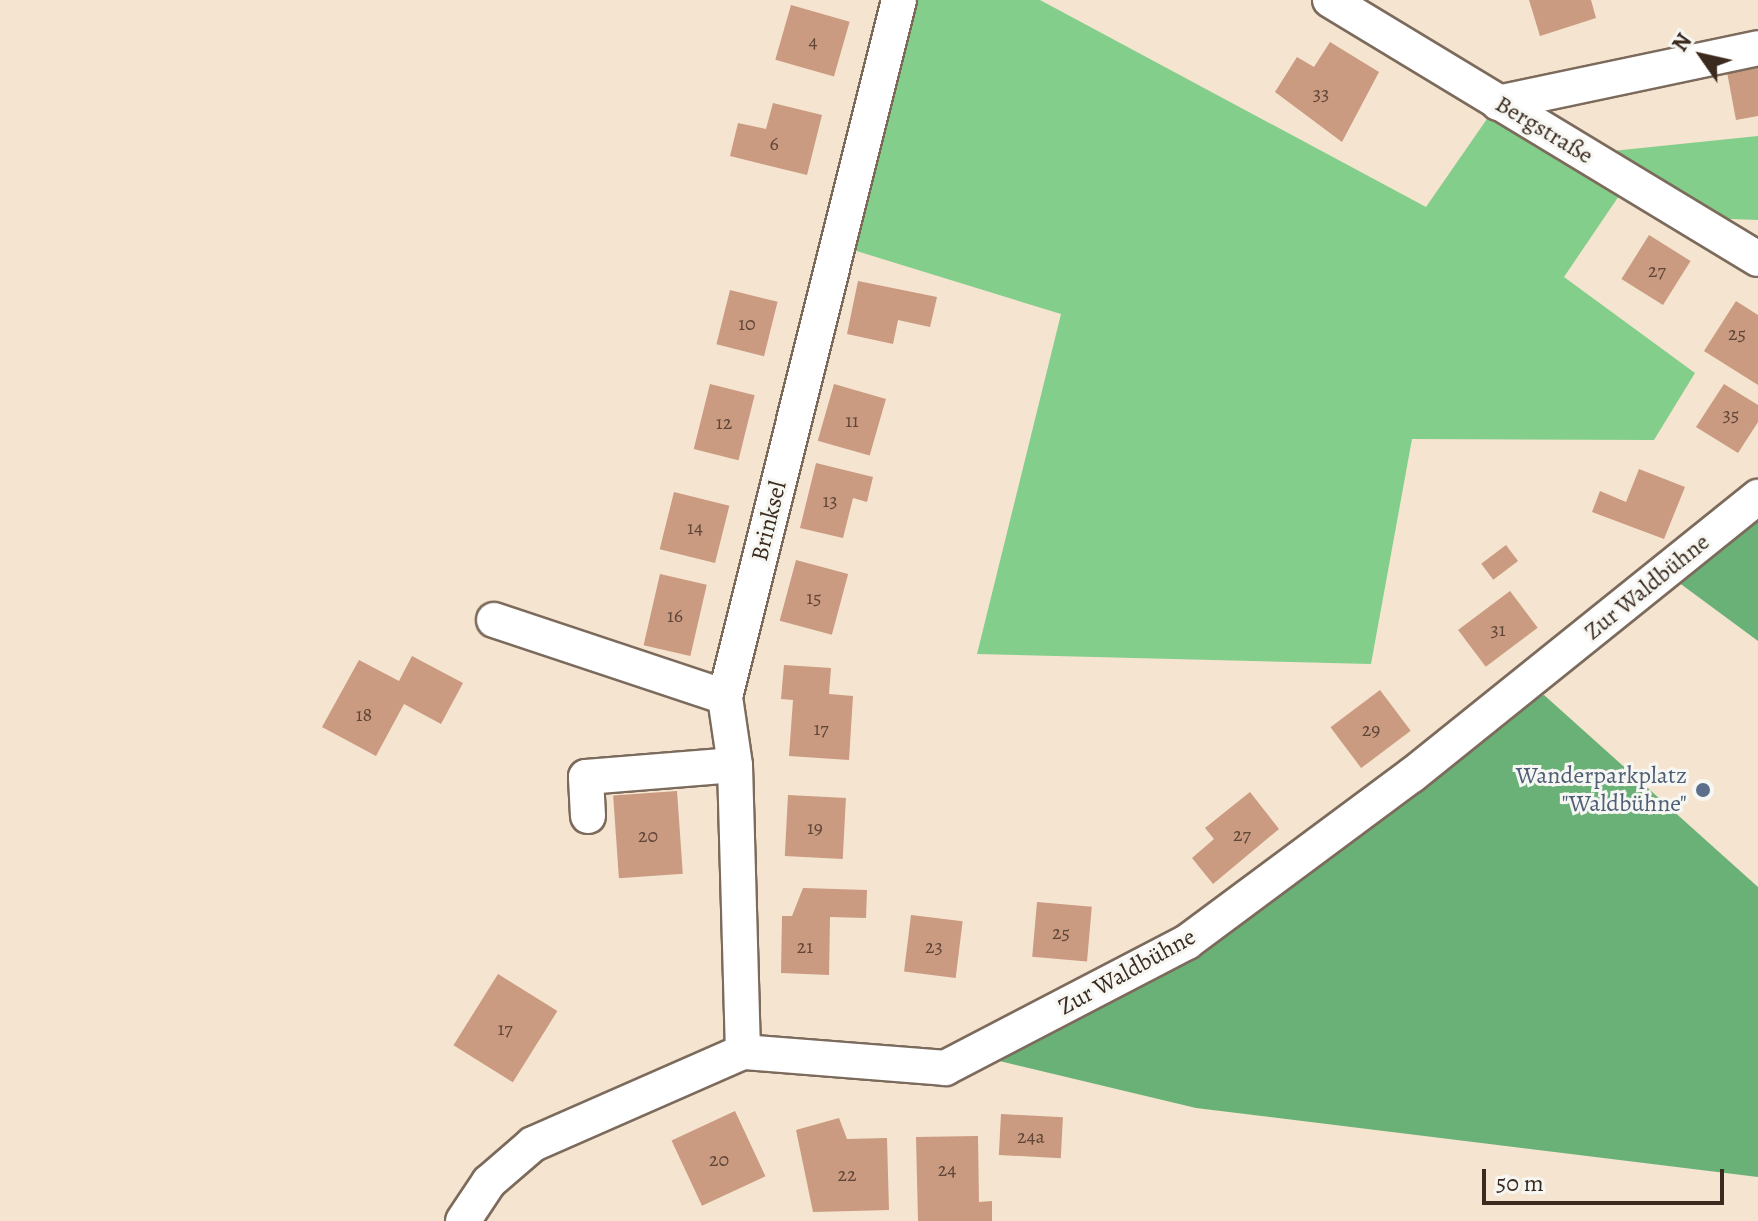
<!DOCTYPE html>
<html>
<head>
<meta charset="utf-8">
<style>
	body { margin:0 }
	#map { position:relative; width:1758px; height:1221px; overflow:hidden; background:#f5e4cf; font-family:Alegreya,serif }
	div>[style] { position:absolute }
	.green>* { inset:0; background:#83ce8b }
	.forest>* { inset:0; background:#6ab177 }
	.building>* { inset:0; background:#ca9a81; transform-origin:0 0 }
	.roads { filter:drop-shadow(2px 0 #7c6b5c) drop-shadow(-2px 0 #7c6b5c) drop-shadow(0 2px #7c6b5c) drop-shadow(0 -2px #7c6b5c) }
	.minor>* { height:34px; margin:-17px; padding:0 17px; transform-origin:17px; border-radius:17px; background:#fff }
	.dots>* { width:22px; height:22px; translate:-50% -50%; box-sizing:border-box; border:4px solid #f6f6f2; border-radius:50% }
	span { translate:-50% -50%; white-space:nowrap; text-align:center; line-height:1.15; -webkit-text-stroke:6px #f6f6f2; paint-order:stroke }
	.number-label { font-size:20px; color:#5f4637 }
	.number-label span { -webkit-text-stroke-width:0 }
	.street-label { font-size:24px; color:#3b2a1e }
	.service-label { font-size:24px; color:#4e5e75 }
	.right { translate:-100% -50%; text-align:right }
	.north { position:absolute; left:1662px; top:16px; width:80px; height:80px; -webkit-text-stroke:6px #f6f6f2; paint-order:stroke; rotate:304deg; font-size:22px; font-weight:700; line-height:32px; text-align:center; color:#3b2a1e }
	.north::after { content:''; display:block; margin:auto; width:28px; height:36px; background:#3b2a1e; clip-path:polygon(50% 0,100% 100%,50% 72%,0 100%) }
	.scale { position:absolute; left:1482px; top:1169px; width:242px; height:36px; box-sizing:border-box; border:4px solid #3b2a1e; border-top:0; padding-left:10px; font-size:24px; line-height:28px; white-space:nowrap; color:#3b2a1e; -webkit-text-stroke:6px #f6f6f2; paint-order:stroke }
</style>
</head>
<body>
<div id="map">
	<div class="green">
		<i style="clip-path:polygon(899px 0,1040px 0,1426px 207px,1498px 103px,1583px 154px,1758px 136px,1758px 220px,1705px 218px,1629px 181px,1564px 277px,1695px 373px,1654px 440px,1412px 439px,1371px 664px,977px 654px,1061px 314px,837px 245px)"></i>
	</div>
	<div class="forest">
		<i style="clip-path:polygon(1758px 517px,1758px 641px,1678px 582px)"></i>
		<i style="clip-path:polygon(1544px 695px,1758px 887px,1758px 1177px,1196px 1108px,987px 1058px,1519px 706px)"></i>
	</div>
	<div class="building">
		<i style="clip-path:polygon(1529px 0,1591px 0,1596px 18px,1540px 36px)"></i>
		<i style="left:791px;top:5px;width:61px;height:57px;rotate:16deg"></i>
		<i style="clip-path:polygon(1330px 42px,1379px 72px,1342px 142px,1275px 92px,1297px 57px,1314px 67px)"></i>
		<i style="clip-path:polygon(1758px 66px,1758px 116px,1736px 120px,1727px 72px)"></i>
		<i style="clip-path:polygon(773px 103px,822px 115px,807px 175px,730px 156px,738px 123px,766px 129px)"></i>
		<i style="left:1649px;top:235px;width:49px;height:52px;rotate:32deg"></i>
		<i style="clip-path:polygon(858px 281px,937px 297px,930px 327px,898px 320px,893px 344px,847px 334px)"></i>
		<i style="left:730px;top:290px;width:49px;height:56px;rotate:14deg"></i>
		<i style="clip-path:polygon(1736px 301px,1758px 315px,1758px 385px,1704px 351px)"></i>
		<i style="left:710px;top:384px;width:46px;height:67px;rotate:14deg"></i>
		<i style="left:834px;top:384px;width:54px;height:59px;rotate:16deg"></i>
		<i style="clip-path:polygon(1724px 384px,1758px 405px,1758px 422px,1738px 453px,1696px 427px)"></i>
		<i style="clip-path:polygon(816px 463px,873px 477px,867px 502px,853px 498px,843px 538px,800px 528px)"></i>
		<i style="clip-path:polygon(1639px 469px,1685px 487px,1664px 539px,1592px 512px,1600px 491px,1626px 502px)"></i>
		<i style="left:674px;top:492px;width:57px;height:59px;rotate:14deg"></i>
		<i style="left:1506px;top:545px;width:20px;height:31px;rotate:53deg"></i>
		<i style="left:796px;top:560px;width:54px;height:63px;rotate:15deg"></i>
		<i style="left:660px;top:574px;width:48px;height:73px;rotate:13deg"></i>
		<i style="left:1510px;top:591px;width:46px;height:65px;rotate:53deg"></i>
		<i style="clip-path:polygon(412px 656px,463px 683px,441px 724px,404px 704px,376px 756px,322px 727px,359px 660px,399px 681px)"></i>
		<i style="clip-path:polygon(784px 665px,831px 668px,829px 694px,853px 696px,849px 760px,789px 756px,793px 700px,781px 699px)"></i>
		<i style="left:1380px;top:690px;width:51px;height:62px;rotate:53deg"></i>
		<i style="left:677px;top:791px;width:83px;height:64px;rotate:86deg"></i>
		<i style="clip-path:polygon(1250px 792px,1279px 829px,1213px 884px,1192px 858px,1214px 839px,1205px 828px)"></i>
		<i style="left:788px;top:795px;width:58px;height:61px;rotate:3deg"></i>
		<i style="clip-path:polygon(803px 888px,867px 890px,866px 918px,830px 917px,829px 975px,781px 973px,782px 916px,792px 916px)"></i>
		<i style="left:1037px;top:902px;width:55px;height:55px;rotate:5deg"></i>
		<i style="left:911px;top:915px;width:52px;height:57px;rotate:7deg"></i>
		<i style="left:498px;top:974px;width:70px;height:84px;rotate:32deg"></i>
		<i style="left:735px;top:1111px;width:72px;height:70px;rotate:65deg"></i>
		<i style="left:1001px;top:1114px;width:62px;height:41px;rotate:3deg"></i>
		<i style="clip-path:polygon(839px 1118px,847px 1139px,887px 1138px,889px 1210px,813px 1212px,796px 1130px)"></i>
		<i style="clip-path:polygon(978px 1136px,979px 1202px,992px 1201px,992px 1221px,918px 1221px,916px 1137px)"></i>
	</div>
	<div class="roads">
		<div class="minor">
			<i style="left:1330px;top:0;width:500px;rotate:31.18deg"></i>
			<i style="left:1498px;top:103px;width:266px;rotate:-11.9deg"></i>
			<i style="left:494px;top:620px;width:243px;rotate:18.4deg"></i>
			<i style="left:588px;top:816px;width:39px;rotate:-93deg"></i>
			<i style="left:586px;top:777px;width:149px;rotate:-4.6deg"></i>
			<i style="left:743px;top:1052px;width:287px;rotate:-91.6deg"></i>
			<i style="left:735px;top:765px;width:69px;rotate:-98.4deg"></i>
			<i style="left:725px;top:697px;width:718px;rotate:-75.98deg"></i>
			<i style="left:463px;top:1221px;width:47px;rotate:-56.3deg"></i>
			<i style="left:489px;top:1182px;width:58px;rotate:-40.8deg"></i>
			<i style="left:533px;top:1144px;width:229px;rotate:-23.7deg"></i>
			<i style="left:743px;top:1052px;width:203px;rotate:4.5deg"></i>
			<i style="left:945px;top:1068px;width:273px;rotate:-27.5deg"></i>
			<i style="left:1187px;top:942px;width:280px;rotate:-36.6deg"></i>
			<i style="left:1412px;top:775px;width:444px;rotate:-38.8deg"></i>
		</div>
	</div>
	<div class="dots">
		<i style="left:1703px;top:790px;background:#5c6f8a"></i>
	</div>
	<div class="number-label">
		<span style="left:813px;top:41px">4</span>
		<span style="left:1321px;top:93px">33</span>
		<span style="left:774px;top:143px">6</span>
		<span style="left:1657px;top:270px">27</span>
		<span style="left:747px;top:323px">10</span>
		<span style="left:1737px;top:333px">25</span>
		<span style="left:1731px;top:414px">35</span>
		<span style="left:852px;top:420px">11</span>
		<span style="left:724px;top:422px">12</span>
		<span style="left:830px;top:500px">13</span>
		<span style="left:695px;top:527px">14</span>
		<span style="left:814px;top:597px">15</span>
		<span style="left:675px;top:615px">16</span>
		<span style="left:1498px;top:629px">31</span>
		<span style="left:364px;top:714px">18</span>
		<span style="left:821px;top:728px">17</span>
		<span style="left:1371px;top:729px">29</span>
		<span style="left:815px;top:827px">19</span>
		<span style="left:1242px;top:834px">27</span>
		<span style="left:648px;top:835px">20</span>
		<span style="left:1061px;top:932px">25</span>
		<span style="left:805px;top:946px">21</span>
		<span style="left:934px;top:946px">23</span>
		<span style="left:505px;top:1028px">17</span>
		<span style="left:1031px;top:1136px">24a</span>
		<span style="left:719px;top:1159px">20</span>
		<span style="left:947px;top:1169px">24</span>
		<span style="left:847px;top:1174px">22</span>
	</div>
	<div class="street-label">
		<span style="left:1544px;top:130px;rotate:31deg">Bergstraße</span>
		<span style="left:769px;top:521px;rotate:-76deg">Brinksel</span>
		<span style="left:1647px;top:587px;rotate:-39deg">Zur Waldbühne</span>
		<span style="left:1127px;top:972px;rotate:-29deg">Zur Waldbühne</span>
	</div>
	<div class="service-label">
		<span class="right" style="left:1687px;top:790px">Wanderparkplatz<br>"Waldbühne"</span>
	</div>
	<div class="north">N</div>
	<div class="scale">50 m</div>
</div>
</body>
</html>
